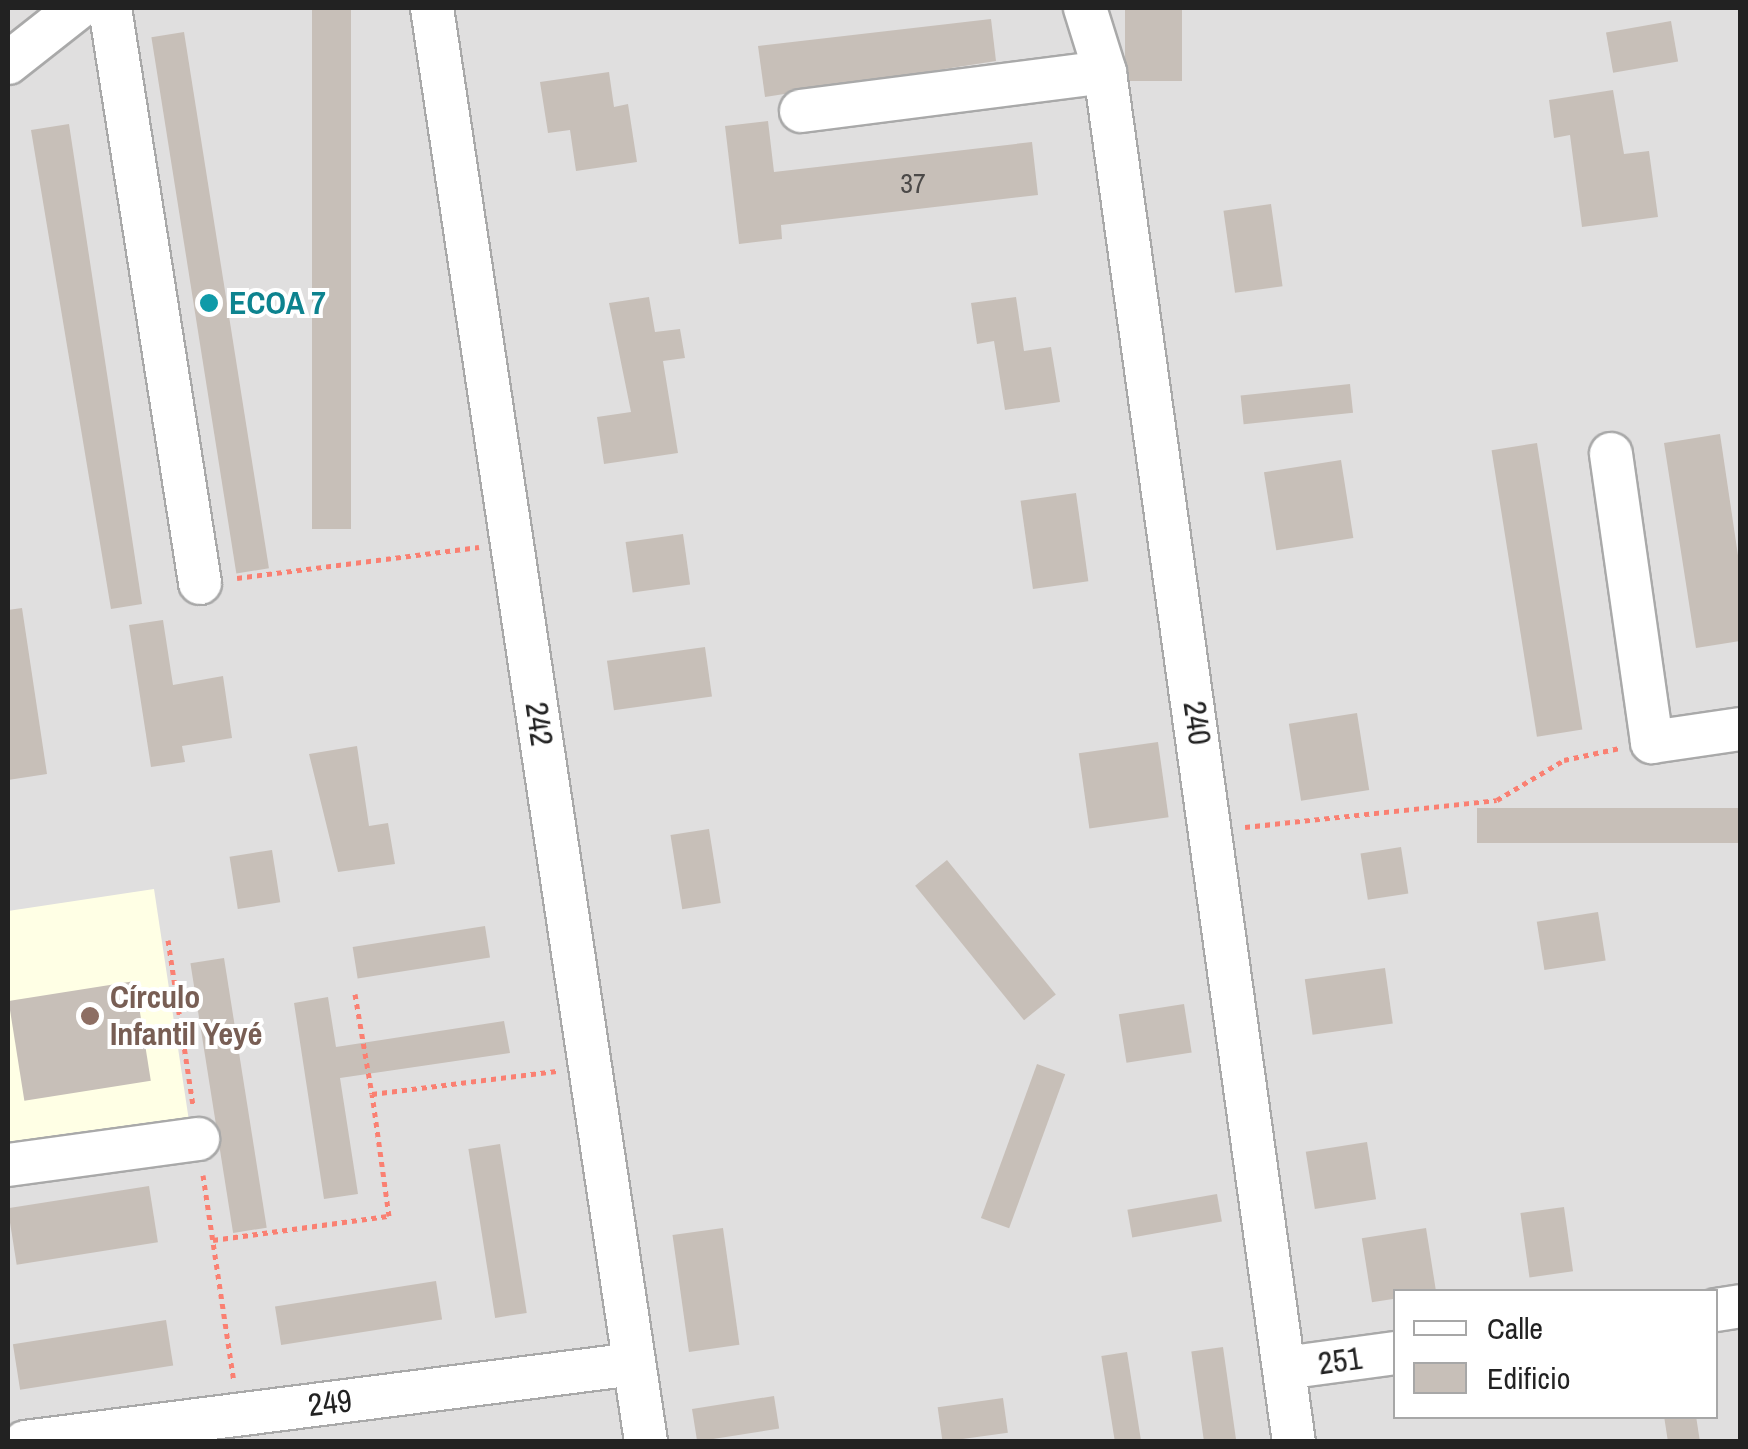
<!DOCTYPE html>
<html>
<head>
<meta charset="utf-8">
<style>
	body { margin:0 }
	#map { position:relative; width:1748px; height:1449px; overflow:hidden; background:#f2efe9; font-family:"Archivo Narrow",sans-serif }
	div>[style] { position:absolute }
	.residential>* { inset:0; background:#e0dfdf }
	.education>* { inset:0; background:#ffffe5 }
	.building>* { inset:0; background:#c7bfb8; transform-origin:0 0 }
	.path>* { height:5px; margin-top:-2.5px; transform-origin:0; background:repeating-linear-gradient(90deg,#fa8072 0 5px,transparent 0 10px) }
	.roads { filter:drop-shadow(2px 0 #a9a9a9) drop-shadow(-2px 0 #a9a9a9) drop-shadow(0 2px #a9a9a9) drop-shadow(0 -2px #a9a9a9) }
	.minor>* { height:42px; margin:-21px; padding:0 21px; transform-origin:21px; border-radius:21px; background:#fff }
	.dots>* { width:28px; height:28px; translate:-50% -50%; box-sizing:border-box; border:5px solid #fff; border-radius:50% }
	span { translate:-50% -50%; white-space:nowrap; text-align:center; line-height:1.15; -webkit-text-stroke:8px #fff; paint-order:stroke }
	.number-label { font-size:28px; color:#4b4948 }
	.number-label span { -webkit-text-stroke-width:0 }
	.culture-label { font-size:32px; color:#0d838f; font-weight:700 }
	.left { translate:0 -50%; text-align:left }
	.street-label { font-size:32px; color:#222 }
	.education-label { font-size:32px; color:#785e54; font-weight:700 }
	.frame { position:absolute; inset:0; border:10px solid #222; pointer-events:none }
	.legend { position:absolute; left:1393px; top:1289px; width:325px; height:130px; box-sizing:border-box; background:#fff; border:2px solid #a7a7a7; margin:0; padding:12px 18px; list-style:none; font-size:30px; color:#222 }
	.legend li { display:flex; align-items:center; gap:20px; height:50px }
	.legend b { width:50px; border:2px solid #a7a7a7 }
</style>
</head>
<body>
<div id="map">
	<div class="residential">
		<i style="clip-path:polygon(evenodd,8px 8px,1740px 8px,1740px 1441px,8px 1442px,8px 8px,1396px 1292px,1716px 1292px,1716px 1416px,1396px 1416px,1396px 1292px)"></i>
	</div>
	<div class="education">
		<i style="clip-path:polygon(154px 889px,189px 1121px,8px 1148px,8px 911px)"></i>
	</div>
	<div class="building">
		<i style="left:312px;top:8px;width:39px;height:521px"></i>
		<i style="left:1125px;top:8px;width:57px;height:73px"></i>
		<i style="clip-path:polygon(991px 19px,996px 61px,765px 97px,758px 46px)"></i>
		<i style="left:1671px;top:21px;width:41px;height:66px;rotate:80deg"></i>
		<i style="left:184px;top:32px;width:543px;height:33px;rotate:81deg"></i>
		<i style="clip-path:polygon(609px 72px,614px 107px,628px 104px,637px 162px,576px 171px,570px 130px,548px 133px,540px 82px)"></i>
		<i style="clip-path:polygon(1613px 90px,1624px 154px,1649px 151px,1658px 217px,1582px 227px,1570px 135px,1554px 138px,1549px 100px)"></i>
		<i style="clip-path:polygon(768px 121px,774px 172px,1032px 142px,1038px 195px,781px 225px,782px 239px,739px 244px,725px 126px)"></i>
		<i style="clip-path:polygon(69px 124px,142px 604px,111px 609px,31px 130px)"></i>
		<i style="left:1271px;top:204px;width:83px;height:48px;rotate:82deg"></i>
		<i style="clip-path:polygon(649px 297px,655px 332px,680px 329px,685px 358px,663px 361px,678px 453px,604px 464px,597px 417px,631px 412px,609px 303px)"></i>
		<i style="clip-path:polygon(1016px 297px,1024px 351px,1051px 347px,1060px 402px,1005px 410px,994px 341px,977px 344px,971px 303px)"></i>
		<i style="left:1350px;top:384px;width:29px;height:110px;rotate:84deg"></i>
		<i style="clip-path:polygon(1720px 434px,1740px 569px,1740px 641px,1696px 648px,1664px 443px)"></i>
		<i style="left:1537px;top:443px;width:290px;height:46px;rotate:81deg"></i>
		<i style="left:1341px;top:460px;width:79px;height:78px;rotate:81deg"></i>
		<i style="left:1076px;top:493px;width:89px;height:56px;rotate:82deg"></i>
		<i style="left:683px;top:534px;width:51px;height:58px;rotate:82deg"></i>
		<i style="clip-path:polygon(22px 608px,47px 774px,8px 780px,8px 610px)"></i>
		<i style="clip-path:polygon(163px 620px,173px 685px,223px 676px,232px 738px,182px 746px,185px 762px,151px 767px,129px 625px)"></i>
		<i style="left:705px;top:647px;width:50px;height:99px;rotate:82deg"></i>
		<i style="left:1357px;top:713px;width:78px;height:69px;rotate:81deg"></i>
		<i style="left:1158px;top:742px;width:76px;height:80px;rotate:82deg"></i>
		<i style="clip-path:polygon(357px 746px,369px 826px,388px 823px,395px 864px,338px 872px,309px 754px)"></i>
		<i style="left:1740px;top:808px;width:35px;height:263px;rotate:90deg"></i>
		<i style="left:709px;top:829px;width:75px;height:39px;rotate:81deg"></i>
		<i style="left:1401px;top:847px;width:47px;height:41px;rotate:81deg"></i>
		<i style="left:272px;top:850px;width:53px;height:43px;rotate:81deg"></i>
		<i style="left:947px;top:860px;width:173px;height:41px;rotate:51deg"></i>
		<i style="left:1598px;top:912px;width:49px;height:62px;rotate:81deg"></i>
		<i style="left:485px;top:926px;width:32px;height:134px;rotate:81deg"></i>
		<i style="left:224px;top:958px;width:273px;height:34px;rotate:81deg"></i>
		<i style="left:1385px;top:968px;width:56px;height:81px;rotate:82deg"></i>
		<i style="left:135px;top:981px;width:101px;height:128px;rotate:81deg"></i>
		<i style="clip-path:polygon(328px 997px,336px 1047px,504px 1021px,510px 1053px,340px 1078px,358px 1194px,324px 1199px,294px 1003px)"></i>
		<i style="left:1184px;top:1004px;width:49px;height:66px;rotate:81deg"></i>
		<i style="left:1037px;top:1064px;width:30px;height:164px;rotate:20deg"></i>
		<i style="left:1367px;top:1142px;width:58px;height:62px;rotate:81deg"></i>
		<i style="left:500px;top:1144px;width:171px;height:32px;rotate:81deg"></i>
		<i style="left:149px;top:1186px;width:57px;height:143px;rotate:81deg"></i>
		<i style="left:1217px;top:1194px;width:28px;height:91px;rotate:80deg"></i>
		<i style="left:1564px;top:1207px;width:65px;height:44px;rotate:82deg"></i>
		<i style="left:723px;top:1228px;width:118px;height:51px;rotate:82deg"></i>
		<i style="left:1426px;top:1228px;width:65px;height:65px;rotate:81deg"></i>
		<i style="left:436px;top:1281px;width:39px;height:163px;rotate:81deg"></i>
		<i style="left:166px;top:1320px;width:46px;height:155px;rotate:81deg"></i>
		<i style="left:1223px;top:1347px;width:96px;height:32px;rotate:82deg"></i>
		<i style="left:1127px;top:1352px;width:91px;height:26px;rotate:81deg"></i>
		<i style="left:774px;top:1396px;width:33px;height:83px;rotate:81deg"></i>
		<i style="left:1003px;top:1398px;width:35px;height:66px;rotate:82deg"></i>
		<i style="clip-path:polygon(1664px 1416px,1696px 1416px,1700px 1442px,1668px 1442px)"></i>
	</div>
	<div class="path">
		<i style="left:237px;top:578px;width:244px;rotate:-7.3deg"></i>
		<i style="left:1245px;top:827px;width:253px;rotate:-6.1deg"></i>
		<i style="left:1497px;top:800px;width:78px;rotate:-30.8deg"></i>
		<i style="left:1564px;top:760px;width:57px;rotate:-12.1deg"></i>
		<i style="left:168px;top:940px;width:167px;rotate:81.4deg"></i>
		<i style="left:355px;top:994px;width:101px;rotate:80.4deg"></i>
		<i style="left:372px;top:1094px;width:186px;rotate:-7.1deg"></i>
		<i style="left:203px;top:1175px;width:209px;rotate:81.5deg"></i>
		<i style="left:213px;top:1240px;width:178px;rotate:-7.8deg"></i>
		<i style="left:389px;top:1216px;width:123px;rotate:-97.9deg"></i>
	</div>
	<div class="roads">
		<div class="minor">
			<i style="left:110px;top:8px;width:582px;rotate:81.1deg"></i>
			<i style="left:432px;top:8px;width:1450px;rotate:81.51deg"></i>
			<i style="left:1085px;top:8px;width:67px;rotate:72.6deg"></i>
			<i style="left:1105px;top:72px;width:1383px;rotate:82.15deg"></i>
			<i style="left:8px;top:63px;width:89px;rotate:-38.2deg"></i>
			<i style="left:801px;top:111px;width:306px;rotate:-7.3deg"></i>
			<i style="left:1611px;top:454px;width:291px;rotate:81.9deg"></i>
			<i style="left:1652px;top:742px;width:89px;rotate:-8.4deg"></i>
			<i style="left:8px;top:1165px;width:192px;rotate:-7.8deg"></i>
			<i style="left:1716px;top:1310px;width:24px;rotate:-9deg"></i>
			<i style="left:1285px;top:1368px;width:112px;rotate:-7.7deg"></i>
			<i style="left:25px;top:1442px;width:614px;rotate:-7.3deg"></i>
		</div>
	</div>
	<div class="dots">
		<i style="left:209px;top:303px;background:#0f9aa8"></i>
		<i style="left:90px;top:1016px;background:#8d6e63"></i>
	</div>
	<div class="number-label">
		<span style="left:913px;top:183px">37</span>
	</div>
	<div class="culture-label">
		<span class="left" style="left:229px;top:303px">ECOA 7</span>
	</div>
	<div class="street-label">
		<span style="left:1197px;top:723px;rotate:82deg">240</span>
		<span style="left:539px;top:724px;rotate:82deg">242</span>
		<span style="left:1340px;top:1361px;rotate:-8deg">251</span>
		<span style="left:330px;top:1403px;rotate:-7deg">249</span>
	</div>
	<div class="education-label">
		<span class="left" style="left:110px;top:1016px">Círculo<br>Infantil Yeyé</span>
	</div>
	<div class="frame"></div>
	<ul class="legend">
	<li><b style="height:12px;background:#fff"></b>Calle</li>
	<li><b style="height:28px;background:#c7bfb8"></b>Edificio</li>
	</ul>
</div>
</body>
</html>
